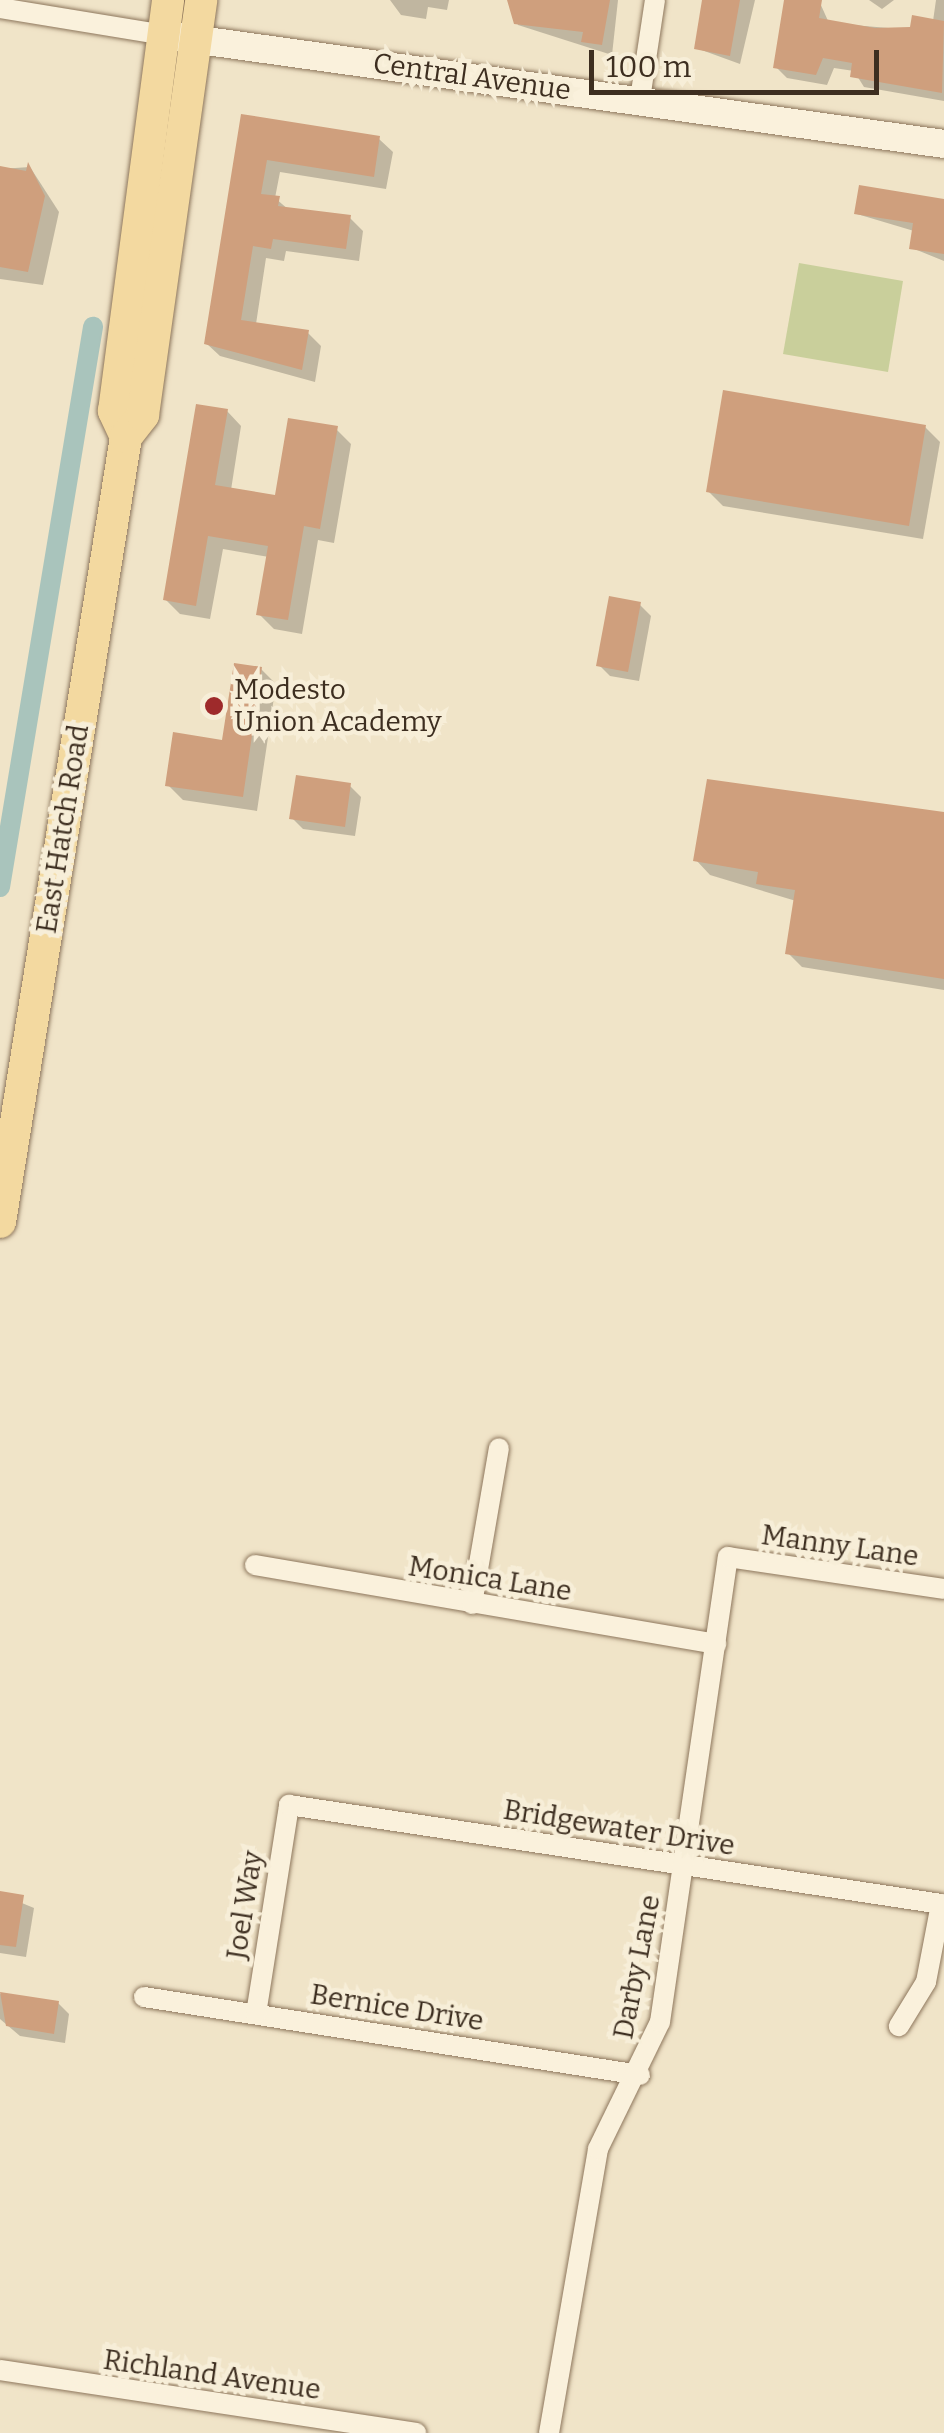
<!DOCTYPE html>
<html>
<head>
<meta charset="utf-8">
<style>
	body { margin:0 }
	#map { position:relative; width:944px; height:2433px; overflow:hidden; background:#f0e4c8; font-family:Bitter,serif }
	div>[style] { position:absolute }
	.green>* { inset:0; background:#c9cf9b }
	.shadow>* { inset:0; background:#0003 }
	.canal>* { height:20px; margin:-10px; padding:0 10px; transform-origin:10px; border-radius:10px; background:#a9c4bc }
	.building>* { inset:0; background:#cf9f7d }
	.roads { filter:drop-shadow(0 0 2px #8d765c) drop-shadow(0 0 2px #8d765c) }
	.minor>* { height:20px; margin:-10px; padding:0 10px; transform-origin:10px; border-radius:10px; background:#faf1dc }
	.tertiary>* { height:28px; margin:-14px; padding:0 14px; transform-origin:14px; border-radius:14px; background:#faf1dc }
	.primary>* { height:32px; margin:-16px; padding:0 16px; transform-origin:16px; border-radius:16px; background:#f3d9a0 }
	.dots>* { width:28px; height:28px; translate:-50% -50%; box-sizing:border-box; border:5px solid #f7eed8; border-radius:50% }
	span { translate:-50% -50%; white-space:nowrap; text-align:center; line-height:1.15; -webkit-text-stroke:9px #f7eed8; paint-order:stroke }
	.street-label { font-size:28px; color:#3d2e20 }
	.poi-label { font-size:28px; color:#3d2e20 }
	.left { translate:0 -50%; text-align:left }
	.scale { position:absolute; left:589px; top:50px; width:290px; height:45px; box-sizing:border-box; border:5px solid #3d2e20; border-top:0; padding-left:12px; font-size:30px; line-height:35px; white-space:nowrap; color:#3d2e20; -webkit-text-stroke:8px #f7eed8; paint-order:stroke }
</style>
</head>
<body>
<div id="map">
	<div class="green">
		<div style="clip-path:polygon(799px 263px,903px 281px,888px 372px,783px 354px)"></div>
	</div>
	<div class="shadow">
		<div style="clip-path:polygon(390px 0,449px 0,447px 10px,428px 7px,426px 19px,401px 15px)"></div>
		<div style="clip-path:polygon(509px 0,618px 0,612px 55px,518px 25px)"></div>
		<div style="clip-path:polygon(703px 0,755px 0,740px 64px,696px 48px)"></div>
		<div style="clip-path:polygon(786px 0,820px 3px,829px 23px,912px 30px,933px 21px,936px 0,944px 0,944px 101px,864px 87px,854px 71px,834px 68px,827px 85px,787px 78px,776px 67px)"></div>
		<div style="clip-path:polygon(869px 0,894px 0,882px 9px)"></div>
		<div style="clip-path:polygon(243px 117px,379px 139px,393px 152px,386px 189px,280px 172px,275px 198px,289px 210px,350px 218px,363px 231px,359px 261px,286px 251px,284px 261px,266px 258px,256px 324px,307px 332px,321px 346px,315px 382px,220px 356px,206px 343px)"></div>
		<div style="clip-path:polygon(30px 167px,59px 212px,43px 285px,0 279px,0 169px)"></div>
		<div style="clip-path:polygon(944px 201px,944px 261px,912px 248px,914px 231px,857px 214px)"></div>
		<div style="clip-path:polygon(227px 411px,241px 426px,231px 490px,277px 498px,336px 429px,351px 444px,334px 543px,318px 540px,302px 634px,274px 629px,259px 614px,269px 557px,223px 549px,210px 619px,180px 614px,165px 599px)"></div>
		<div style="clip-path:polygon(925px 427px,940px 442px,923px 539px,723px 506px,708px 491px)"></div>
		<div style="clip-path:polygon(640px 605px,651px 616px,639px 681px,610px 676px,599px 665px)"></div>
		<div style="clip-path:polygon(261px 669px,276px 684px,257px 811px,183px 800px,168px 785px,224px 742px)"></div>
		<div style="clip-path:polygon(350px 786px,361px 797px,355px 836px,303px 829px,292px 818px)"></div>
		<div style="clip-path:polygon(944px 816px,944px 990px,802px 967px,788px 953px,796px 901px,710px 875px,696px 860px)"></div>
		<div style="clip-path:polygon(0 1894px,34px 1908px,26px 1957px,0 1953px)"></div>
		<div style="clip-path:polygon(0 1994px,58px 2003px,69px 2014px,65px 2043px,20px 2036px,0 2019px)"></div>
	</div>
	<div class="canal">
		<div style="left:0;top:887px;width:568px;rotate:-80.57deg"></div>
	</div>
	<div class="building">
		<div style="clip-path:polygon(507px 0,610px 0,602px 45px,581px 42px,583px 32px,514px 24px)"></div>
		<div style="clip-path:polygon(702px 0,740px 0,730px 56px,694px 49px)"></div>
		<div style="clip-path:polygon(784px 0,822px 0,819px 18px,875px 28px,910px 27px,912px 15px,944px 21px,942px 93px,850px 77px,852px 63px,823px 58px,816px 75px,773px 68px)"></div>
		<div style="clip-path:polygon(241px 114px,380px 136px,374px 177px,267px 160px,261px 194px,280px 196px,278px 206px,351px 215px,346px 249px,273px 239px,271px 249px,253px 246px,241px 320px,309px 330px,302px 370px,204px 344px)"></div>
		<div style="clip-path:polygon(28px 162px,45px 196px,28px 272px,0 267px,0 166px,26px 171px)"></div>
		<div style="clip-path:polygon(859px 185px,944px 199px,944px 254px,909px 249px,913px 223px,854px 214px)"></div>
		<div style="clip-path:polygon(723px 390px,926px 425px,909px 526px,706px 492px)"></div>
		<div style="clip-path:polygon(196px 404px,228px 409px,215px 485px,275px 495px,288px 418px,338px 426px,320px 529px,304px 526px,288px 620px,256px 615px,268px 546px,208px 536px,196px 606px,163px 600px)"></div>
		<div style="clip-path:polygon(609px 596px,641px 602px,628px 672px,596px 666px)"></div>
		<div style="clip-path:polygon(234px 663px,262px 667px,243px 797px,165px 786px,173px 732px,222px 740px)"></div>
		<div style="clip-path:polygon(296px 775px,351px 783px,345px 827px,289px 819px)"></div>
		<div style="clip-path:polygon(707px 779px,944px 812px,944px 979px,785px 954px,795px 890px,756px 884px,758px 872px,693px 861px)"></div>
		<div style="clip-path:polygon(0 1891px,24px 1895px,16px 1947px,0 1945px)"></div>
		<div style="clip-path:polygon(0 1992px,59px 2001px,54px 2034px,6px 2026px)"></div>
	</div>
	<div class="roads">
		<div class="minor">
			<div style="left:0;top:8px;width:167px;rotate:9.3deg"></div>
			<div style="left:640px;top:99px;width:100px;rotate:-81.4deg"></div>
			<div style="left:255px;top:1565px;width:468px;rotate:9.7deg"></div>
			<div style="left:472px;top:1604px;width:158px;rotate:-80.2deg"></div>
			<div style="left:144px;top:1997px;width:502px;rotate:8.94deg"></div>
			<div style="left:256px;top:2014px;width:212px;rotate:-81deg"></div>
			<div style="left:289px;top:1805px;width:659px;rotate:8.63deg"></div>
			<div style="left:941px;top:1904px;width:79px;rotate:100.9deg"></div>
			<div style="left:926px;top:1982px;width:52px;rotate:121.5deg"></div>
			<div style="left:0;top:2370px;width:421px;rotate:8.6deg"></div>
			<div style="left:549px;top:2433px;width:288px;rotate:-80.2deg"></div>
			<div style="left:598px;top:2149px;width:141px;rotate:-64deg"></div>
			<div style="left:660px;top:2022px;width:470px;rotate:-81.7deg"></div>
			<div style="left:728px;top:1557px;width:218px;rotate:8.4deg"></div>
		</div>
		<div class="tertiary">
			<div style="left:178px;top:37px;width:773px;rotate:7.95deg"></div>
		</div>
		<div class="primary">
			<div style="left:126px;top:437px;width:29px;rotate:-115deg"></div>
			<div style="left:114px;top:411px;width:415px;rotate:-82.5deg"></div>
			<div style="left:0;top:1222px;width:795px;rotate:-80.88deg"></div>
			<div style="left:126px;top:437px;width:28px;rotate:-52deg"></div>
			<div style="left:143px;top:415px;width:419px;rotate:-82deg"></div>
		</div>
	</div>
	<div class="dots">
		<div style="left:214px;top:706px;background:#9e2a2b"></div>
	</div>
	<div class="street-label">
		<span style="left:472px;top:77px;rotate:8deg">Central Avenue</span>
		<span style="left:63px;top:829px;rotate:-81deg">East Hatch Road</span>
		<span style="left:840px;top:1546px;rotate:8deg">Manny Lane</span>
		<span style="left:490px;top:1579px;rotate:9deg">Monica Lane</span>
		<span style="left:619px;top:1828px;rotate:9deg">Bridgewater Drive</span>
		<span style="left:245px;top:1905px;rotate:-81deg">Joel Way</span>
		<span style="left:637px;top:1967px;rotate:-79deg">Darby Lane</span>
		<span style="left:397px;top:2008px;rotate:9deg">Bernice Drive</span>
		<span style="left:212px;top:2375px;rotate:8deg">Richland Avenue</span>
	</div>
	<div class="poi-label">
		<span class="left" style="left:234px;top:706px">Modesto<br>Union Academy</span>
	</div>
	<div class="scale">100 m</div>
</div>
</body>
</html>
